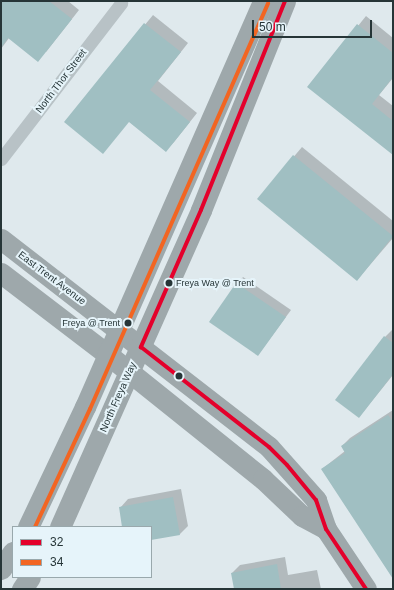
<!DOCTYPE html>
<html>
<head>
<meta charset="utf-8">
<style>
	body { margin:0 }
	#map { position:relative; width:394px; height:590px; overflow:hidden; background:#dfe9ed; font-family:Arial,sans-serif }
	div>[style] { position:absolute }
	.shadow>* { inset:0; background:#0003 }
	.building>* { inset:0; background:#a0bfc2 }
	.minor>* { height:13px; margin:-6.5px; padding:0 6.5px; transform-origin:6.5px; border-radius:6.5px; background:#b8c2c6 }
	.primary>* { height:21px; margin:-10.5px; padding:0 10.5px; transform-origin:10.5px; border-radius:10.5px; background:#9ea8ab }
	.bus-1>* { height:4px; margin:-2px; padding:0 2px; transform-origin:2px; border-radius:2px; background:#e4002b }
	.bus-2>* { height:4px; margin:-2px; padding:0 2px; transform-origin:2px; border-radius:2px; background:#f26522 }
	.dots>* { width:11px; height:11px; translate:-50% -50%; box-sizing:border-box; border:2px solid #e6f4fa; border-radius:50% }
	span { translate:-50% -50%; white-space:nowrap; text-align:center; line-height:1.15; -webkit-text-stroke:4px #e6f4fa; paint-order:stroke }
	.bus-label { font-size:9px; color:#263537 }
	.left { translate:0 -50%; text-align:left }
	.right { translate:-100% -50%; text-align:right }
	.street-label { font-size:10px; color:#263537 }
	.frame { position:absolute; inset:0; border:2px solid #263537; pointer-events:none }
	.legend { position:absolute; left:12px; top:526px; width:140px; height:52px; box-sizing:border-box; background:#e6f4fa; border:1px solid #99a8ac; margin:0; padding:5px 7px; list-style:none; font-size:12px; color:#263537 }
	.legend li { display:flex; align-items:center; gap:8px; height:20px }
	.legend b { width:20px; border:1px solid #99a8ac }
	.scale { position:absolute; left:252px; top:20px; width:120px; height:18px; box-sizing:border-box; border:2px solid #263537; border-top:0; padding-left:5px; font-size:12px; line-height:14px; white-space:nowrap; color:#263537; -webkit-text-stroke:3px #e6f4fa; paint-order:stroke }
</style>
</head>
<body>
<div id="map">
	<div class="shadow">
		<div style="clip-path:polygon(1px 1px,68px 1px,79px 10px,46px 52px,9px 38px,1px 49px)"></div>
		<div style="clip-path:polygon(153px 15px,188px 43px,158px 81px,197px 113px,174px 142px,166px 150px,129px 121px,65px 122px)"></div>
		<div style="clip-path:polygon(366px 16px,393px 38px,393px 78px,379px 95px,393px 106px,393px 154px,309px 87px)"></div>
		<div style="clip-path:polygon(302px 147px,393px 221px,393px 238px,357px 280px,258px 199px)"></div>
		<div style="clip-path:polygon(243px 277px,291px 310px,258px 355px,210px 321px)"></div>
		<div style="clip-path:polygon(393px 329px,393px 375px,359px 417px,385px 337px)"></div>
		<div style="clip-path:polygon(393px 410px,393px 569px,322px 469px,345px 451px,342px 446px,350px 438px)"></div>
		<div style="clip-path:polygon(181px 489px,188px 526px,180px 534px,151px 539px,151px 527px,123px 527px,120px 508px,128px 499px)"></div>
		<div style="clip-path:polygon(285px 557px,288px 575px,317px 570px,321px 589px,235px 589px,232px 573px,240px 565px)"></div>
	</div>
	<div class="building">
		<div style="clip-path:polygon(1px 1px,49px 1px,72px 19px,38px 62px,8px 38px,1px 48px)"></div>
		<div style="clip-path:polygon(144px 23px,181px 52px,150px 90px,190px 122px,166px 152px,129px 122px,103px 154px,64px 122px)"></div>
		<div style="clip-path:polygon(357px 24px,393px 53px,393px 77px,372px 104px,393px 121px,393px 155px,307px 87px)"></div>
		<div style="clip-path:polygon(293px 155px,393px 236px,357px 281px,257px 199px)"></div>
		<div style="clip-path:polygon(236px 283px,286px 317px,258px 356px,209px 322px)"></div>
		<div style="clip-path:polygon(384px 336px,393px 343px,393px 374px,359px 418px,335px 400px)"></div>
		<div style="clip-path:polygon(388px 415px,393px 422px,393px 579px,321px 469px,345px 453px,341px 446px)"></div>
		<div style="clip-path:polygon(173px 497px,180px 535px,151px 540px,151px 527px,122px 527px,119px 507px)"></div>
		<div style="clip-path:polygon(277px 564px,281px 589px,234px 589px,231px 573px)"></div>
	</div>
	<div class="minor">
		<div style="left:1px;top:159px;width:197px;rotate:-52.4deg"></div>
	</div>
	<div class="primary">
		<div style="left:1px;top:239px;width:339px;rotate:37.8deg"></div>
		<div style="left:269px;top:447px;width:71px;rotate:48.4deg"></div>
		<div style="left:316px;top:500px;width:31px;rotate:71deg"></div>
		<div style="left:326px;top:529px;width:72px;rotate:56.3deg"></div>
		<div style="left:1px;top:273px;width:133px;rotate:37.4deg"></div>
		<div style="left:107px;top:354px;width:200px;rotate:38.7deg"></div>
		<div style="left:263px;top:479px;width:54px;rotate:43.5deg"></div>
		<div style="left:302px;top:516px;width:27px;rotate:28deg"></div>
		<div style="left:28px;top:527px;width:133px;rotate:-64.6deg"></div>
		<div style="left:85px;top:407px;width:443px;rotate:-66.3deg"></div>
		<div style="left:60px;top:527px;width:347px;rotate:-66deg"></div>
		<div style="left:201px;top:210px;width:225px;rotate:-68.1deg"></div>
		<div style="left:1px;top:569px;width:21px;rotate:-55deg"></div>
		<div style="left:22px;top:589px;width:14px;rotate:-56deg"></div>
	</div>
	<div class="bus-1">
		<div style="left:285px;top:1px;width:225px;rotate:111.9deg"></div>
		<div style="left:201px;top:210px;width:150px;rotate:113.7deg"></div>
		<div style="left:141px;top:347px;width:162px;rotate:38deg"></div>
		<div style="left:269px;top:447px;width:25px;rotate:45deg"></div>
		<div style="left:287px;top:465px;width:45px;rotate:50.4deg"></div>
		<div style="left:316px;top:500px;width:31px;rotate:71deg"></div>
		<div style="left:326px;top:529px;width:72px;rotate:56.3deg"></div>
	</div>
	<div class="bus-2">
		<div style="left:35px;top:527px;width:130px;rotate:-65deg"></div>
		<div style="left:90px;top:409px;width:443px;rotate:-66.3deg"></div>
	</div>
	<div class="dots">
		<div style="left:169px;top:283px;background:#263537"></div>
		<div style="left:128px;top:323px;background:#263537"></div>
		<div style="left:179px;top:376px;background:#263537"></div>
	</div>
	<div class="bus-label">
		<span class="left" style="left:176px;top:283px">Freya Way @ Trent</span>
		<span class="right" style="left:120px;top:323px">Freya @ Trent</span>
	</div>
	<div class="street-label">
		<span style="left:61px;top:81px;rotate:-53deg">North Thor Street</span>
		<span style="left:52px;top:278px;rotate:37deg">East Trent Avenue</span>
		<span style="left:118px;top:397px;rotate:-66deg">North Freya Way</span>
	</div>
	<div class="frame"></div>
	<ul class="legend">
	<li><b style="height:5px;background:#e4002b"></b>32</li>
	<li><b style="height:5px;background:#f26522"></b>34</li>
	</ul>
	<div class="scale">50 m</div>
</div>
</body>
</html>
